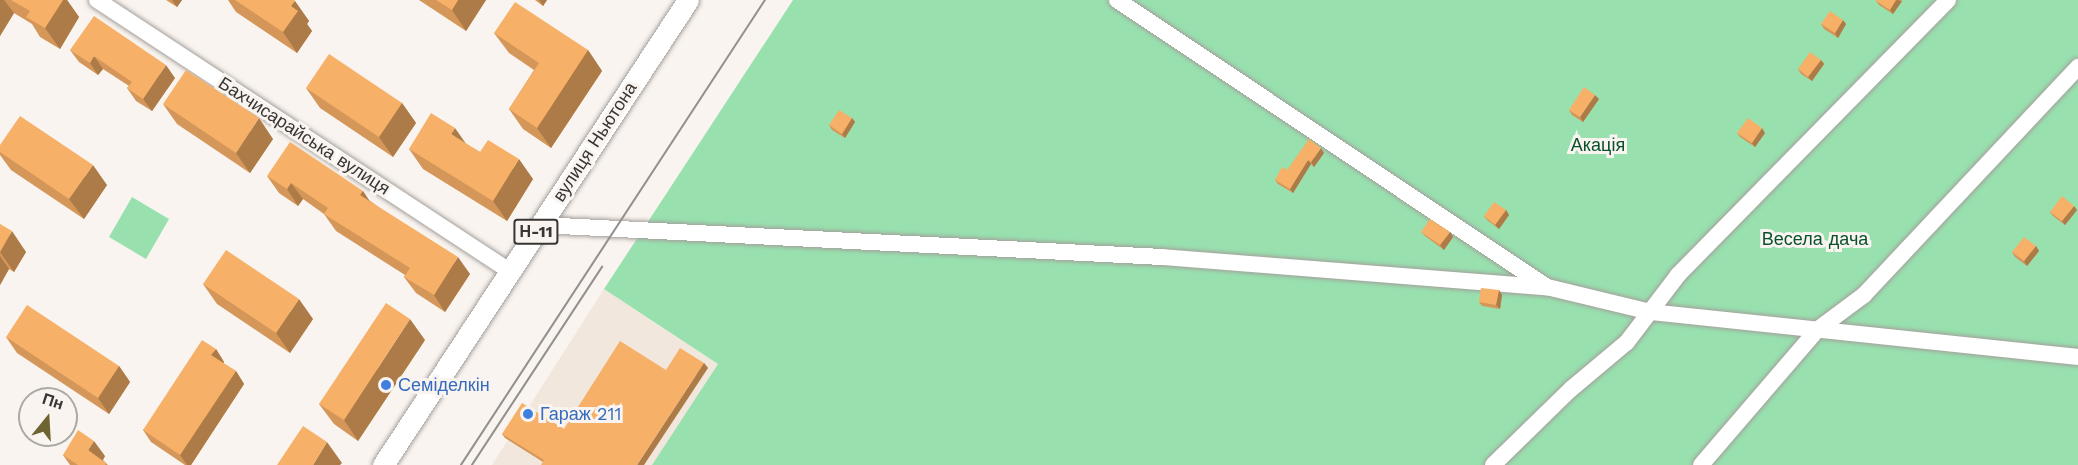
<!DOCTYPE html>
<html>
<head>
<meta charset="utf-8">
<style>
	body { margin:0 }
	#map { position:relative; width:2078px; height:465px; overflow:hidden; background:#f9f4ef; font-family:"Work Sans",sans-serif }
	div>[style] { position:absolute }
	.built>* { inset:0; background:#f2e7dc }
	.green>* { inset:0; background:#98e1af }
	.roads { filter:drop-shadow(0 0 2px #a49f9b) drop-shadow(0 0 2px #a49f9b) }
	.minor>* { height:16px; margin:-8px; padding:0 8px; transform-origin:8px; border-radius:8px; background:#fff }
	.major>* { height:21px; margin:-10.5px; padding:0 10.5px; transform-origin:10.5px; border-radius:10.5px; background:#fff }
	.tram>* { height:1.5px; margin:-0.75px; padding:0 0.75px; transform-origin:0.75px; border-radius:0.75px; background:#94908d }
	.wall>* { inset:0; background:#d49759 }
	.shaded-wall>* { inset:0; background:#ac7b48 }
	.building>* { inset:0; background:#f6b067 }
	.dots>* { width:16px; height:16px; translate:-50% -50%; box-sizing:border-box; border:3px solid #f9f4ef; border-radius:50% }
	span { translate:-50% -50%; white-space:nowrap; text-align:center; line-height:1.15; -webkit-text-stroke:6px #f9f4ef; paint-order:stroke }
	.shield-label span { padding:2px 4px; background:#f9f4ef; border:2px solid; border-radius:4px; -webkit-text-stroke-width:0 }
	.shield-label { font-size:16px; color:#383634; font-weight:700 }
	.street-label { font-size:18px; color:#383634 }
	.park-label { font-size:18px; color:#09512c }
	.shop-label { font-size:18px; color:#366cbe }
	.left { translate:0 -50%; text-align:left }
	.north { position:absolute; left:18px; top:387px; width:60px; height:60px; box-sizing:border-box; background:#f9f4ef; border:2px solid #aca8a4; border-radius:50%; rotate:18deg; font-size:16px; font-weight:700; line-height:24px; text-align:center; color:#383634 }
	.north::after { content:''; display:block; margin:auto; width:21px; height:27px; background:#6e6431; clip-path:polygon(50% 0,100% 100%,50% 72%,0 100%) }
</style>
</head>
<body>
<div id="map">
	<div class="built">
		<div style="clip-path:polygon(604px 289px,718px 364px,654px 465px,492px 465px)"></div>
	</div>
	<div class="green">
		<div style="clip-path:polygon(793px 0,2078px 0,2078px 465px,652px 465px,718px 364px,604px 289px)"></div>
		<div style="clip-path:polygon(132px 197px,169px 219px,146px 259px,109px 237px)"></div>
	</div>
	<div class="roads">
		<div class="minor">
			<div style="left:97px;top:0;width:494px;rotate:33.3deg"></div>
			<div style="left:1117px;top:0;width:517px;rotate:33.72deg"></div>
			<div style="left:1547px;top:287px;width:106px;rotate:13.6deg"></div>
			<div style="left:1650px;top:312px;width:430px;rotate:6deg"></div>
			<div style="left:541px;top:225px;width:622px;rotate:2.95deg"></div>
			<div style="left:1162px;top:257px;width:386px;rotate:4.5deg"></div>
			<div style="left:1493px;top:465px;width:109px;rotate:-44.3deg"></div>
			<div style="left:1571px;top:389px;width:73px;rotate:-40deg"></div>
			<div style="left:1627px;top:342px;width:84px;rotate:-52.7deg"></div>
			<div style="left:1678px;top:275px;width:385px;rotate:-45.5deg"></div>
			<div style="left:1701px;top:465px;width:178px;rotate:-49.3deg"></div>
			<div style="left:1817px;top:330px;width:59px;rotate:-36.7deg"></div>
			<div style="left:1864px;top:295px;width:313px;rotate:-46.8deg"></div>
		</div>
		<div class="major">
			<div style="left:383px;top:465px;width:556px;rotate:-56.74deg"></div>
		</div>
	</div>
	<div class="tram">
		<div style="left:461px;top:465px;width:556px;rotate:-56.82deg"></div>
		<div style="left:472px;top:465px;width:237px;rotate:-56.7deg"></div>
	</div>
	<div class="wall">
		<div style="clip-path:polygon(0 0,67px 0,79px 17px,60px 49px,40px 37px,32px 24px,14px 13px,0 36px)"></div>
		<div style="clip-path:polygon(166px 0,182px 0,177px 7px)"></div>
		<div style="clip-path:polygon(228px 0,294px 0,309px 21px,307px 24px,312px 31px,297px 53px,236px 12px)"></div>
		<div style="clip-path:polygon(419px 0,486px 0,466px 31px)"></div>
		<div style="clip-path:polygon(535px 0,547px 0,543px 6px)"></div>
		<div style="clip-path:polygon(1877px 0,1901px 0,1902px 1px,1893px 14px,1879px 5px,1876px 1px)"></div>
		<div style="clip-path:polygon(1821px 24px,1846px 24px,1838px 38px,1824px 29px)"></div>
		<div style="clip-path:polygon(494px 33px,588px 50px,602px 71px,551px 148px,523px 129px,509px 109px,534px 70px,509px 53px)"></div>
		<div style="clip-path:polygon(70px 50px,175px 78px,152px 111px,136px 101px,127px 88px,129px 86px,103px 69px,98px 75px,79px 62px)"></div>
		<div style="clip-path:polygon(1821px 60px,1824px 64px,1812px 81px,1801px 74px,1798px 69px)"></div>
		<div style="clip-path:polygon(306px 88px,402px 103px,416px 123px,393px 157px,320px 108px)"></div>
		<div style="clip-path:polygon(1599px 99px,1583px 122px,1572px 115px,1569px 110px)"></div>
		<div style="clip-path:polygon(163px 104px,273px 139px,250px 173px,177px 124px)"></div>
		<div style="clip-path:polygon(852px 118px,855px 122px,845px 138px,832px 130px,829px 125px)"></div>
		<div style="clip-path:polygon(1737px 133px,1765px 133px,1755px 147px,1740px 137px)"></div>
		<div style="clip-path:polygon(466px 144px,480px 152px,533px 179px,507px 221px,423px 169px,409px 149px)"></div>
		<div style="clip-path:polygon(0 145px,107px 185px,84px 219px,11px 170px,0 155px)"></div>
		<div style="clip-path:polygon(1324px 153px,1314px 167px,1311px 164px,1293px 193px,1278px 184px,1275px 180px,1287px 170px)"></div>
		<div style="clip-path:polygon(267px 176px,363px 191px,369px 200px,470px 274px,445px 312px,416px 293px,404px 277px,405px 275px,336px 231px,324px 214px,303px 199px,298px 206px,279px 193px)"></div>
		<div style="clip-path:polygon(1506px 210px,1509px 215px,1499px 229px,1487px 220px,1484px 216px)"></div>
		<div style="clip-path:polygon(2077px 210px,2065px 225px,2053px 216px,2050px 212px)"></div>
		<div style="clip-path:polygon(0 224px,26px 252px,14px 272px,9px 269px,0 285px)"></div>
		<div style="clip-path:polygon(1421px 232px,1453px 237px,1444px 250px,1425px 236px)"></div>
		<div style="clip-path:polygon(2036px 246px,2039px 251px,2027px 266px,2015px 257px,2012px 252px)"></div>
		<div style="clip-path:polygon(203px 284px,313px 319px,290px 353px,217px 304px)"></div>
		<div style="clip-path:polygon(1499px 290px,1502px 295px,1500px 309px,1482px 306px,1479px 302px)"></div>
		<div style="clip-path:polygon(6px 337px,119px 366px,130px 382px,109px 414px,17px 353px)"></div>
		<div style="clip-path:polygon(425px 340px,358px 441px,334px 424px,319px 404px)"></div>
		<div style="clip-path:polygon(216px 349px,224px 362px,223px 363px,236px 371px,244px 384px,191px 465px,185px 465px,151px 442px,143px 430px)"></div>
		<div style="clip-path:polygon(704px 363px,708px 368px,543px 462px,505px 438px,502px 434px,564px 429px,666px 370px)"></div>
		<div style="clip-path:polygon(63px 455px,105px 456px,103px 460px,108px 465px,70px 465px)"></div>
	</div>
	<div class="shaded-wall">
		<div style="clip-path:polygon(0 0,4px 0,14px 13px,0 36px)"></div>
		<div style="clip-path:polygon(63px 0,67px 0,79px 17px,60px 49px,45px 28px)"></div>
		<div style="clip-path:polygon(172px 0,182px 0,177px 7px)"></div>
		<div style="clip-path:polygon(458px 0,486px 0,466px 31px,452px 10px)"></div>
		<div style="clip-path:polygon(539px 0,547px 0,543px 6px)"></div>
		<div style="clip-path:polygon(1896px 0,1902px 1px,1893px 14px,1890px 10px)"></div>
		<div style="clip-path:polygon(295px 1px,309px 21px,307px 24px,312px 31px,297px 53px,283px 32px,291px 6px)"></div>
		<div style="clip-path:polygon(1843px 20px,1846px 24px,1838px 38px,1835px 33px)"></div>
		<div style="clip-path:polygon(588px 50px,602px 71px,551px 148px,537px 128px)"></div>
		<div style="clip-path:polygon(94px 56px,103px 69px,98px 75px,90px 63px)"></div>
		<div style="clip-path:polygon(1821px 60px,1824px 64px,1812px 81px,1808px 77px)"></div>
		<div style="clip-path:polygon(166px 65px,175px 78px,152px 111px,143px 99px)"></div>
		<div style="clip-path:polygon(1595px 95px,1599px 99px,1583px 122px,1580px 117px)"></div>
		<div style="clip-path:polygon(402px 103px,416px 123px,393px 157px,379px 137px)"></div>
		<div style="clip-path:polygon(259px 118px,273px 139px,250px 173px,236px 153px)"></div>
		<div style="clip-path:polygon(852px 118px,855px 122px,845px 138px,842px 134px)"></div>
		<div style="clip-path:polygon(455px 128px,469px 148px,451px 134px)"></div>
		<div style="clip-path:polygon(1762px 128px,1765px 133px,1755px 147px,1752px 143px)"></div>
		<div style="clip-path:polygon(1321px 148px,1324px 153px,1314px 167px,1311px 162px)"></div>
		<div style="clip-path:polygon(519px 159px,533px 179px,507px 221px,493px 201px)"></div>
		<div style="clip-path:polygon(1308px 160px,1311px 164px,1293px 193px,1290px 189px)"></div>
		<div style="clip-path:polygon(93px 165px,107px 185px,84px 219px,69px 199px)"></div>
		<div style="clip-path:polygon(291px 183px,303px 199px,298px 206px,287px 189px)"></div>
		<div style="clip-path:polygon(363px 191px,374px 208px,360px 195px)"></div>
		<div style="clip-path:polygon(2074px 206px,2077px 210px,2065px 225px,2062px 221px)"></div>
		<div style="clip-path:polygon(1506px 210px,1509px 215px,1499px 229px,1495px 225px)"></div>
		<div style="clip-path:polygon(12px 231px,26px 252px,14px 272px,0 252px)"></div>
		<div style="clip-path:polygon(1450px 232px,1453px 237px,1444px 250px,1440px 245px)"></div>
		<div style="clip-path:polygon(2036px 246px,2039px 251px,2027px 266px,2024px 261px)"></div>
		<div style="clip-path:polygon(0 256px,9px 269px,0 285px)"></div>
		<div style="clip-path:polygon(458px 257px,470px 274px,445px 312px,434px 295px)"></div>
		<div style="clip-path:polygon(1499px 290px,1502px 295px,1500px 309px,1496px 305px)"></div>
		<div style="clip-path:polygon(299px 299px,313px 319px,290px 353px,276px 333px)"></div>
		<div style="clip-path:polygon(410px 319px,425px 340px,358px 441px,344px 420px)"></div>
		<div style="clip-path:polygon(216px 349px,224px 362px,220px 368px,211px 355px)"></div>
		<div style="clip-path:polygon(704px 363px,708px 368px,644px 465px,637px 465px)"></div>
		<div style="clip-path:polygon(119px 366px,130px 382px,109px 414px,98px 398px)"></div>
		<div style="clip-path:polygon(236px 371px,244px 384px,191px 465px,187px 465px,180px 455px)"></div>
		<div style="clip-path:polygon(94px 441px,105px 456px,100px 465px,88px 450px)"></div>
		<div style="clip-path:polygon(327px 442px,342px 463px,340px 465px,313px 465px)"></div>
	</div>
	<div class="building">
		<div style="clip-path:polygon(11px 0,63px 0,45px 28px,26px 17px,30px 11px)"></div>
		<div style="clip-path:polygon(235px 0,294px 0,295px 1px,291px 6px,298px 11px,283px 32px)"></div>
		<div style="clip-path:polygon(436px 0,458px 0,452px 10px)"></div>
		<div style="clip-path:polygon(1877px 0,1896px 0,1890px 10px,1876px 1px)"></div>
		<div style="clip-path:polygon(515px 2px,588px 50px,537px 128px,509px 109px,539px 63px,494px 33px)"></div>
		<div style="clip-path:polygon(1830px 11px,1843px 20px,1835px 33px,1821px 24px)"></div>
		<div style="clip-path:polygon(94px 16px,166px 65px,143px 99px,127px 88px,132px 82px,94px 56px,90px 63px,70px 50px)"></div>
		<div style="clip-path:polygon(1810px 52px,1821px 60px,1808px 77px,1798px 69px)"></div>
		<div style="clip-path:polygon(329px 54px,402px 103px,379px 137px,306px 88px)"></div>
		<div style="clip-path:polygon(186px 70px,259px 118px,236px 153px,163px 104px)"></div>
		<div style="clip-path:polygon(1584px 87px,1595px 95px,1580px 117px,1569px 110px)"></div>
		<div style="clip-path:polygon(839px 110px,852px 118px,842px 134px,829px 125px)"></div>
		<div style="clip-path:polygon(431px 113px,455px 128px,451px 134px,480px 152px,488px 140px,519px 159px,493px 201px,409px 149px)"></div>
		<div style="clip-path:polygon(20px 116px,93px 165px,69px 199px,0 152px,0 145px)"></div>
		<div style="clip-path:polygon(1748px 118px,1762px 128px,1752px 143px,1737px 133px)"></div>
		<div style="clip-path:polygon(1309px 139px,1321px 148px,1311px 162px,1308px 160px,1290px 189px,1275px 180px,1282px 167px,1287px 170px)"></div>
		<div style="clip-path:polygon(290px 142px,363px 191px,360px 195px,458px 257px,434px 295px,404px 277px,410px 268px,324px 214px,328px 208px,291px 183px,287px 189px,267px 176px)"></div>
		<div style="clip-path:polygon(2062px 196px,2074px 206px,2062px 221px,2050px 212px)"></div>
		<div style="clip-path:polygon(1494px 202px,1506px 210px,1495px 225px,1484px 216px)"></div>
		<div style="clip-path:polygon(1430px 219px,1450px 232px,1440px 245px,1421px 232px)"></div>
		<div style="clip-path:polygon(0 224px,12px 231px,0 252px)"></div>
		<div style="clip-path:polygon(2024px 237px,2036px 246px,2024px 261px,2012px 252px)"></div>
		<div style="clip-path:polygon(226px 250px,299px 299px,276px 333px,203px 284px)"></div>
		<div style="clip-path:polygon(1481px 288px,1499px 290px,1496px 305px,1479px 302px)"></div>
		<div style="clip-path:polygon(386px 303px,410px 319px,344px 420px,319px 404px)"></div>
		<div style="clip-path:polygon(27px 305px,119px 366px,98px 398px,6px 337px)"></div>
		<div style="clip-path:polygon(202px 340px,216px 349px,211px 355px,236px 371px,180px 455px,143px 430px)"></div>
		<div style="clip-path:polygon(620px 341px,666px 370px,680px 348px,704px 363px,637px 465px,541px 465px,544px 460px,502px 434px,522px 403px,564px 429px)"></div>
		<div style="clip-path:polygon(303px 426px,327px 442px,313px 465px,277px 465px)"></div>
		<div style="clip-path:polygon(78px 430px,94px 441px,88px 450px,106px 463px,105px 465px,78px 465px,63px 455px)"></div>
	</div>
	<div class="dots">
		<div style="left:386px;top:385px;background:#3f7fe0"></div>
		<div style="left:528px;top:414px;background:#3f7fe0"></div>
	</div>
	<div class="shield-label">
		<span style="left:536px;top:232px">Н-11</span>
	</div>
	<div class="street-label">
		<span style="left:304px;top:136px;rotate:33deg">Бахчисарайська вулиця</span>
		<span style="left:595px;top:142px;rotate:-57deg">вулиця Ньютона</span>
	</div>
	<div class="park-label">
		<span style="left:1598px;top:145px">Акація</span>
		<span style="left:1815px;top:239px">Весела дача</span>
	</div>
	<div class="shop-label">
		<span class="left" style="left:398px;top:385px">Семіделкін</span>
		<span class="left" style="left:540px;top:414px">Гараж 211</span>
	</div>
	<div class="north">Пн</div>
</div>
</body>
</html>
